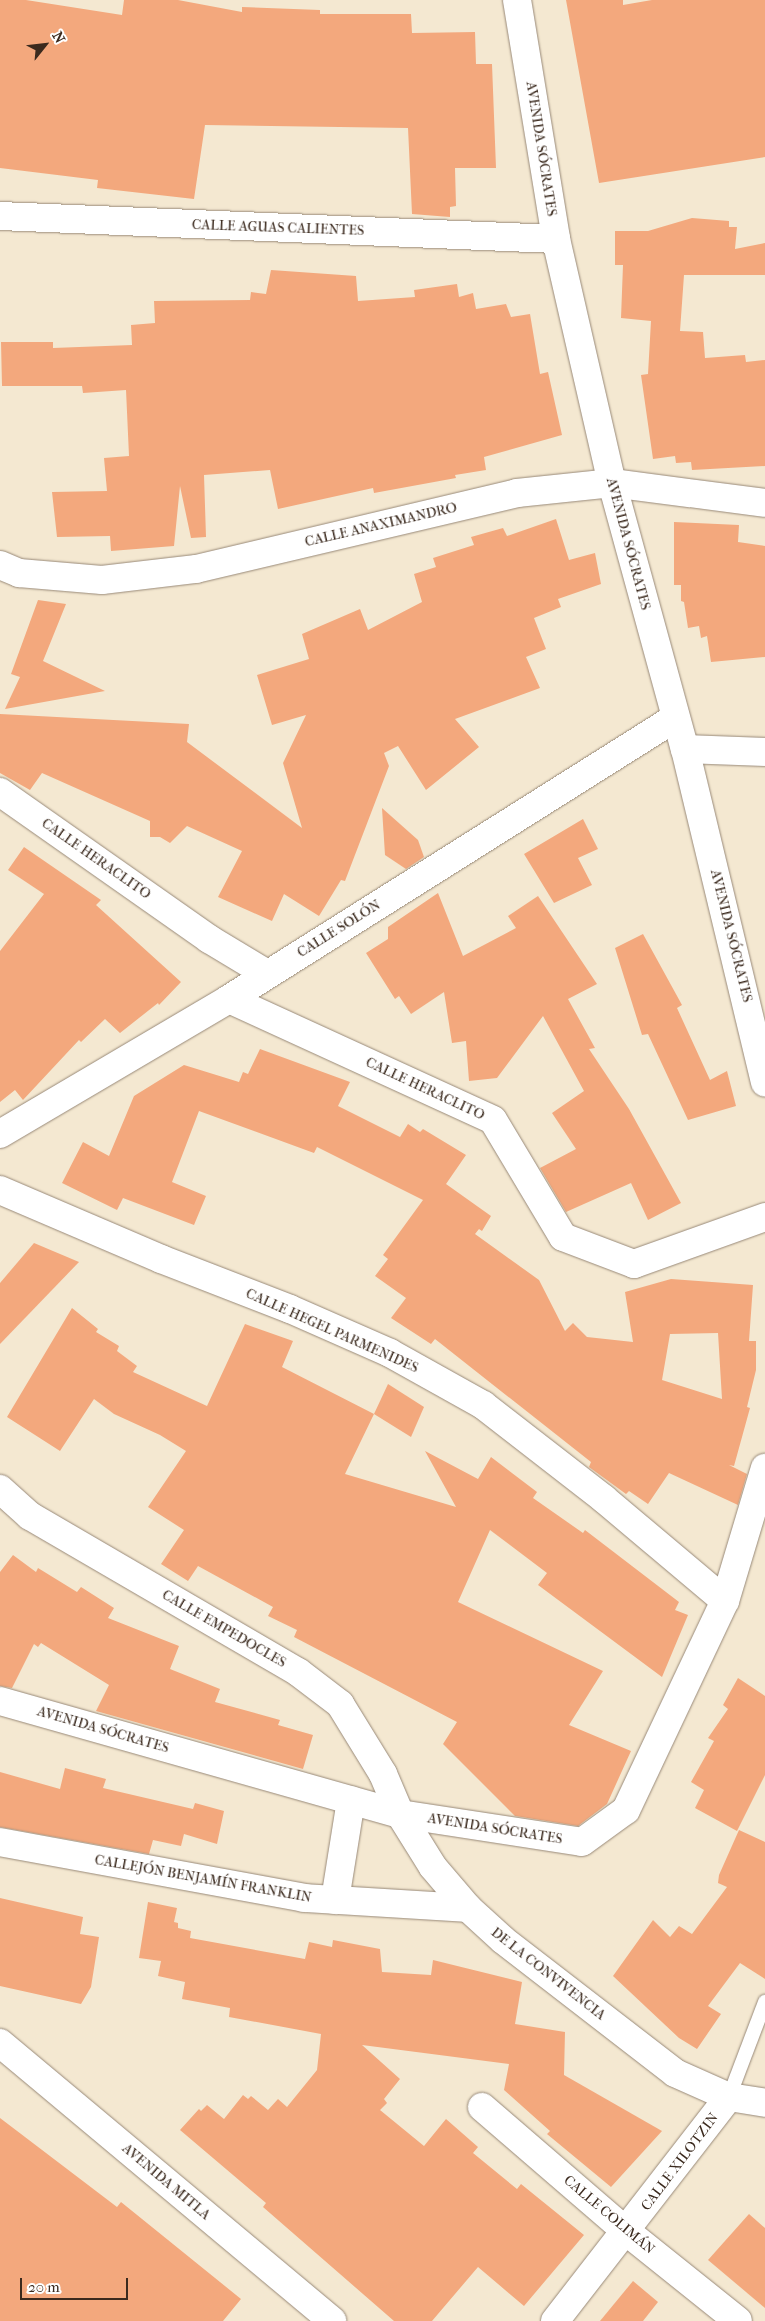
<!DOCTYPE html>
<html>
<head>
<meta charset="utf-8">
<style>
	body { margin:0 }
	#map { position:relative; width:765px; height:2321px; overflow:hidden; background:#f4e8d1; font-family:"IM FELL French Canon",serif }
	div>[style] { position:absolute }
	.building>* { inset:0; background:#f3a87d }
	.roads { filter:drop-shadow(0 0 1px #988978) drop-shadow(0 0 1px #988978) }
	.lane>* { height:14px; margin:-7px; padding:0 7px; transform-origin:7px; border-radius:7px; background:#fff }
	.street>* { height:28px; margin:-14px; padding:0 14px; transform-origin:14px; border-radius:14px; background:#fff }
	.secondary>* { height:28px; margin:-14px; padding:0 14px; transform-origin:14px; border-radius:14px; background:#fff }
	span { translate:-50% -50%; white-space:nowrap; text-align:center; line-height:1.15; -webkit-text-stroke:4px #fff; paint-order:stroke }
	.street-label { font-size:14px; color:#3b2a1e }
	.north { position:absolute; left:20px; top:20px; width:50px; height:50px; -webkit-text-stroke:4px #fff; paint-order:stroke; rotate:61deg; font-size:14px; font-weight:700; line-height:20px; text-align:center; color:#3b2a1e }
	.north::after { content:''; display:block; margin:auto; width:18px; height:22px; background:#3b2a1e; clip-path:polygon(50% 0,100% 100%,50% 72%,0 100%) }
	.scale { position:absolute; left:20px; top:2278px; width:108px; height:22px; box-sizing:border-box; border:2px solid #3b2a1e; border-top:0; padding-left:6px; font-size:15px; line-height:18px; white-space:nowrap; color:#3b2a1e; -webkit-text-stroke:4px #fff; paint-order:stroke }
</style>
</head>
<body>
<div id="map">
	<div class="building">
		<div style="clip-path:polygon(0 0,26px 0,122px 15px,124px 0,178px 0,242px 12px,242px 7px,320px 10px,320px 14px,411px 14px,412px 33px,475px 32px,476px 64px,492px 64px,496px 168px,455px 168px,456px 206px,450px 207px,450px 217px,412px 214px,408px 128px,205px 125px,194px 199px,97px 188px,98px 180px,0 168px)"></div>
		<div style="clip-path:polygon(566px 0,623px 0,623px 5px,652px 0,765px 0,765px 157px,599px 183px)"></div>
		<div style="clip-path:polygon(692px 218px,729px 221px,729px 227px,737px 227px,735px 249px,765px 243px,765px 275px,684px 275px,680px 331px,703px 332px,705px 358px,745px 355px,746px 362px,765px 360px,765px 466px,692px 470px,691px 462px,676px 463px,675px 456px,653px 459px,641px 375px,648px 374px,651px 321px,621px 318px,623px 265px,615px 265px,615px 231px,648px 231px)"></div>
		<div style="clip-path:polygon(271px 270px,356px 276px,358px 301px,415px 297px,414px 290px,457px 284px,459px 297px,473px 293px,476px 309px,506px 304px,511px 317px,530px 314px,540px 374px,548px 372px,562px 435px,484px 457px,486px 470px,455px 475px,456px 478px,374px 493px,373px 488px,278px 509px,270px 470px,204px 475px,206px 537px,191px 538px,180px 486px,174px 546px,111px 551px,110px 536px,57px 537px,52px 492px,107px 491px,104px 458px,129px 456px,126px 390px,83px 393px,82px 386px,2px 386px,1px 342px,53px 342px,53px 348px,132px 345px,131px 325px,155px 323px,154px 301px,250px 300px,251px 292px,266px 294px)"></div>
		<div style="clip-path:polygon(556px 519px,569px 560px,595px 553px,601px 584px,558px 599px,561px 607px,534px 618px,546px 649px,526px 657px,540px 688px,455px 719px,479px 747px,426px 790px,398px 746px,384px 753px,389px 766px,345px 881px,341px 880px,319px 916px,284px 894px,272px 921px,218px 897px,242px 851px,187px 826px,170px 843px,160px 837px,150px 837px,150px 821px,42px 773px,30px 790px,0 773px,0 714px,189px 724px,187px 742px,302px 828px,283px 763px,306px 715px,272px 725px,257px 675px,309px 659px,302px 634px,360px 609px,368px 630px,422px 602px,414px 574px,436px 567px,433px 558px,474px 545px,471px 537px,503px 528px,507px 536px)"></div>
		<div style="clip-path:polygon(674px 522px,739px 525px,738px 542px,765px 546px,765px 657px,711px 662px,707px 636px,701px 638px,699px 626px,688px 628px,684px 602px,681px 601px,681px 585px,674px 585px)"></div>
		<div style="clip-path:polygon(38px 600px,66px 604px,43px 661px,105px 691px,5px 709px,20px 677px,11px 674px)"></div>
		<div style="clip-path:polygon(382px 808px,418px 840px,424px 857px,406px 869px,385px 855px)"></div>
		<div style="clip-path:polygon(583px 819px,598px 849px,578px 858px,592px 885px,554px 903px,524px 854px)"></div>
		<div style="clip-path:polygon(24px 847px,101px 900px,96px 905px,181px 982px,159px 1005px,158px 1003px,120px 1033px,105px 1019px,81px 1042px,79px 1040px,23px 1100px,15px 1090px,0 1102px,0 951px,44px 894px,8px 870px)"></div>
		<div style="clip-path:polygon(438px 893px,463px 956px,516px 928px,508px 916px,538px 896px,597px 984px,568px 999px,595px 1048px,589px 1049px,629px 1109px,681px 1203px,648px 1220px,631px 1183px,566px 1212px,540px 1168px,576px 1149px,552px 1113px,584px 1091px,543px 1016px,497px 1078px,469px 1081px,466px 1041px,452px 1043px,444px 992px,411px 1014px,399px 996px,395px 999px,366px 953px,388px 939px,388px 927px)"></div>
		<div style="clip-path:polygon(643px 934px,682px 1005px,677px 1008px,710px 1080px,727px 1071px,736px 1106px,688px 1120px,648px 1034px,642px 1035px,615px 948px)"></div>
		<div style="clip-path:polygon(evenodd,260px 1049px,350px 1082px,338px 1106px,400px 1137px,408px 1124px,420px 1132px,423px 1129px,466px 1155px,446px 1184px,491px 1216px,482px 1231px,479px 1229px,475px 1234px,539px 1280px,565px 1331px,573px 1323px,587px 1337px,633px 1342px,625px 1292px,671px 1279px,753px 1285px,749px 1341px,756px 1341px,756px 1370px,747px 1407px,750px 1408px,734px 1466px,729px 1465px,747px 1474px,738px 1505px,669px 1473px,648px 1504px,629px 1491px,626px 1494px,589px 1467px,591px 1462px,435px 1339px,431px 1344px,391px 1318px,406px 1298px,375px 1276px,388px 1259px,383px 1255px,423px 1200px,317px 1147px,314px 1153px,199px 1111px,172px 1182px,206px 1196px,194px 1225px,123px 1198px,117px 1210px,62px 1183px,83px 1142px,109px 1156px,134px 1096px,184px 1065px,239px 1082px,243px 1072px,248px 1074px,260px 1049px,718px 1333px,722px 1399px,662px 1380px,670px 1334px,718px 1333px)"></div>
		<div style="clip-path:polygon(34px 1243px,79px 1262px,0 1344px,0 1283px)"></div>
		<div style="clip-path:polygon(72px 1308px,98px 1329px,96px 1332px,119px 1346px,117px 1351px,137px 1366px,133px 1372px,207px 1406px,245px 1324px,293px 1341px,282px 1367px,374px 1414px,345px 1474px,456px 1507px,425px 1451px,478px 1479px,491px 1457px,537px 1492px,533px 1498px,583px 1533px,585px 1530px,679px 1602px,675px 1610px,688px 1615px,662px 1677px,538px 1585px,547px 1573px,490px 1530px,458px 1602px,603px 1671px,569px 1725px,631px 1751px,607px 1804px,578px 1826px,515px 1816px,443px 1744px,457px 1722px,294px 1637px,297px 1630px,268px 1616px,273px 1607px,198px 1566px,188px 1581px,161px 1564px,184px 1530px,148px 1507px,186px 1451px,160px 1435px,114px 1414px,94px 1399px,60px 1451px,7px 1417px)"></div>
		<div style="clip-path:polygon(388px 1384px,424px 1407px,411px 1437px,374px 1414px)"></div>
		<div style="clip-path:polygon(13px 1555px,36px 1572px,38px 1568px,77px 1592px,81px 1587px,114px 1608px,108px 1618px,179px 1646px,170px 1669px,220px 1689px,215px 1702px,280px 1720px,278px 1725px,313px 1735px,303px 1769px,96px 1711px,109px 1685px,41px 1643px,38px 1647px,34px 1644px,12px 1688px,0 1686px,0 1572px)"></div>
		<div style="clip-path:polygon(738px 1678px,765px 1696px,765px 1775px,737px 1831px,695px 1808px,704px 1790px,691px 1782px,714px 1741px,708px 1738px,728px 1709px,723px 1705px)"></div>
		<div style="clip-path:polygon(65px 1768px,106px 1779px,103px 1788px,193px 1809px,195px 1803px,224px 1811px,217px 1844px,184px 1834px,181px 1846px,153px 1840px,149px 1854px,0 1827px,0 1772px,60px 1789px)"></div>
		<div style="clip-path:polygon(739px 1830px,765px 1842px,765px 1979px,740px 1963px,708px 2006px,721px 2014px,697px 2049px,679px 2038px,613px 1976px,653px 1920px,670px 1937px,679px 1926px,692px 1934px,727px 1887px,718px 1883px,719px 1875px)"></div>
		<div style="clip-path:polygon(0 1898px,83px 1917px,80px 1934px,99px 1937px,91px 1987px,81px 2004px,0 1986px)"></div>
		<div style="clip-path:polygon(148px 1902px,177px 1908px,174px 1922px,178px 1923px,178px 1928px,191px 1931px,190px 1938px,305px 1959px,309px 1942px,332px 1947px,333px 1940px,380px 1949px,382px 1972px,431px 1975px,433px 1960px,522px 1982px,515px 2024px,565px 2032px,564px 2075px,662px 2131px,611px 2187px,547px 2134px,550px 2131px,504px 2090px,509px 2064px,362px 2045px,400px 2079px,384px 2099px,387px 2103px,380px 2110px,424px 2146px,446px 2119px,478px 2147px,473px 2153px,517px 2189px,521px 2184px,584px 2235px,524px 2306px,478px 2267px,432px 2321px,394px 2321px,263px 2207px,266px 2203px,180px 2130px,199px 2109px,201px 2111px,207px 2105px,224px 2119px,243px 2095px,248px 2099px,251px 2096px,268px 2110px,278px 2099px,287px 2107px,317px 2070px,321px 2034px,229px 2017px,230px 2008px,182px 1999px,185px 1982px,158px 1976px,161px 1961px,139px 1958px)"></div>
		<div style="clip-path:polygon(0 2118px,117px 2207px,121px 2202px,241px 2299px,223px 2321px,0 2321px)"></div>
		<div style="clip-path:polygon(749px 2214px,765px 2228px,765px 2308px,708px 2260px)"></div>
		<div style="clip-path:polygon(633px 2281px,658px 2302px,643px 2321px,600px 2321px)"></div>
	</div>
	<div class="roads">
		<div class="lane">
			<div style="left:729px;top:2097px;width:102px;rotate:-69.2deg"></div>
		</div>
		<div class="street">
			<div style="left:0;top:565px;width:21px;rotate:23deg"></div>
			<div style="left:19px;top:573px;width:83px;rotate:4.8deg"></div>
			<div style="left:102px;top:580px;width:95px;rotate:-6.7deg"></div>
			<div style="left:196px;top:569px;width:330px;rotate:-13.3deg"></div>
			<div style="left:517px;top:493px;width:96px;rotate:-6deg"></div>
			<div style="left:612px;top:483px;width:154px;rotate:7.4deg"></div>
			<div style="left:685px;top:749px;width:80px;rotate:2.1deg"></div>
			<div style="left:0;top:792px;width:256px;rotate:35.1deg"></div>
			<div style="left:209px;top:939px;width:68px;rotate:31.1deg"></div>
			<div style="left:229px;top:999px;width:290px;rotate:24.6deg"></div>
			<div style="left:493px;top:1120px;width:136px;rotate:59.1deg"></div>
			<div style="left:563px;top:1237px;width:76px;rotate:20.8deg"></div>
			<div style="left:634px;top:1264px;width:139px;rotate:-19.7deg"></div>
			<div style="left:0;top:1134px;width:266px;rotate:-30.5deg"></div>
			<div style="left:229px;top:999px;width:527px;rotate:-32.21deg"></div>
			<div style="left:0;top:1190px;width:175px;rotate:23.2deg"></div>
			<div style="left:161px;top:1259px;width:138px;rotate:21.2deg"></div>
			<div style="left:290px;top:1309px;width:109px;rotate:23.7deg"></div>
			<div style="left:390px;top:1353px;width:107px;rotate:29.2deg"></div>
			<div style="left:483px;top:1405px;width:153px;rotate:37.8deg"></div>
			<div style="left:604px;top:1499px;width:158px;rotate:40.1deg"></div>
			<div style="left:0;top:1489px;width:40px;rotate:42deg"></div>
			<div style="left:30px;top:1516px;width:310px;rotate:30.2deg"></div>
			<div style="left:298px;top:1672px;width:53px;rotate:37.3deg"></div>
			<div style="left:340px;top:1704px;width:82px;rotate:58.4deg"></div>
			<div style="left:383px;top:1774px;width:43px;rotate:67deg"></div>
			<div style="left:0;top:1842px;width:309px;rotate:10.4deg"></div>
			<div style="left:304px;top:1898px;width:164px;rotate:3.5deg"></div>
			<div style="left:335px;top:1900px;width:101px;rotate:-80.9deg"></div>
			<div style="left:0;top:2043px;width:433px;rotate:39.9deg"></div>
			<div style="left:482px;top:2107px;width:191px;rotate:40.8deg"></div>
			<div style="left:627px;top:2232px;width:142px;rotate:38.7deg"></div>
			<div style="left:555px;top:2321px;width:284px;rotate:-52.2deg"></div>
		</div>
		<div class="secondary">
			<div style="left:517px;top:0;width:242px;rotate:80.7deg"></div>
			<div style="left:556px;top:239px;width:250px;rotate:77.1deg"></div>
			<div style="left:612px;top:483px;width:276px;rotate:74.7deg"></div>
			<div style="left:685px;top:749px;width:343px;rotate:76.5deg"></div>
			<div style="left:0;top:216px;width:556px;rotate:2.37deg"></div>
			<div style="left:0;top:1701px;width:416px;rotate:15.8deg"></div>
			<div style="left:400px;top:1814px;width:184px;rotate:8.7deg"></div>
			<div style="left:582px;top:1842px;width:54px;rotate:-36deg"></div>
			<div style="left:626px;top:1810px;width:231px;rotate:-64.7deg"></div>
			<div style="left:725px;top:1601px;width:139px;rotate:-73.3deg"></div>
			<div style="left:400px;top:1814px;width:62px;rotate:58.1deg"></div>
			<div style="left:433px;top:1867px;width:54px;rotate:49.5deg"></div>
			<div style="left:468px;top:1908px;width:47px;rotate:42.4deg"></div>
			<div style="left:503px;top:1940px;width:217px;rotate:37.7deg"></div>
			<div style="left:675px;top:2073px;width:59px;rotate:24deg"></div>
			<div style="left:729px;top:2097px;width:36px;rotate:9deg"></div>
		</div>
	</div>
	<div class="street-label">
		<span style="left:541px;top:149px;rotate:81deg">AVENIDA SÓCRATES</span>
		<span style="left:278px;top:228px;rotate:2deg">CALLE AGUAS CALIENTES</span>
		<span style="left:381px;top:525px;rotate:-13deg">CALLE ANAXIMANDRO</span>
		<span style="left:628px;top:544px;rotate:75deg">AVENIDA SÓCRATES</span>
		<span style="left:96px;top:859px;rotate:35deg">CALLE HERACLITO</span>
		<span style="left:339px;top:929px;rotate:-32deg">CALLE SOLÓN</span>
		<span style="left:731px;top:936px;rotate:76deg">AVENIDA SÓCRATES</span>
		<span style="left:425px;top:1089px;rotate:25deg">CALLE HERACLITO</span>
		<span style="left:332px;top:1331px;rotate:24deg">CALLE HEGEL PARMENIDES</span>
		<span style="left:224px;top:1629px;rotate:30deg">CALLE EMPEDOCLES</span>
		<span style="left:103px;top:1730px;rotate:16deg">AVENIDA SÓCRATES</span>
		<span style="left:495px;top:1829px;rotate:9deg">AVENIDA SÓCRATES</span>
		<span style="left:203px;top:1879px;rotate:10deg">CALLEJÓN BENJAMÍN FRANKLIN</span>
		<span style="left:548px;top:1974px;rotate:38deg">DE LA CONVIVENCIA</span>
		<span style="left:680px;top:2162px;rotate:-53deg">CALLE XILOTZIN</span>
		<span style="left:166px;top:2182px;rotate:40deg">AVENIDA MITLA</span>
		<span style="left:609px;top:2215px;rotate:40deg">CALLE COLIMÁN</span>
	</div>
	<div class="north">N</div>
	<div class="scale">20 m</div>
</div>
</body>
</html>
